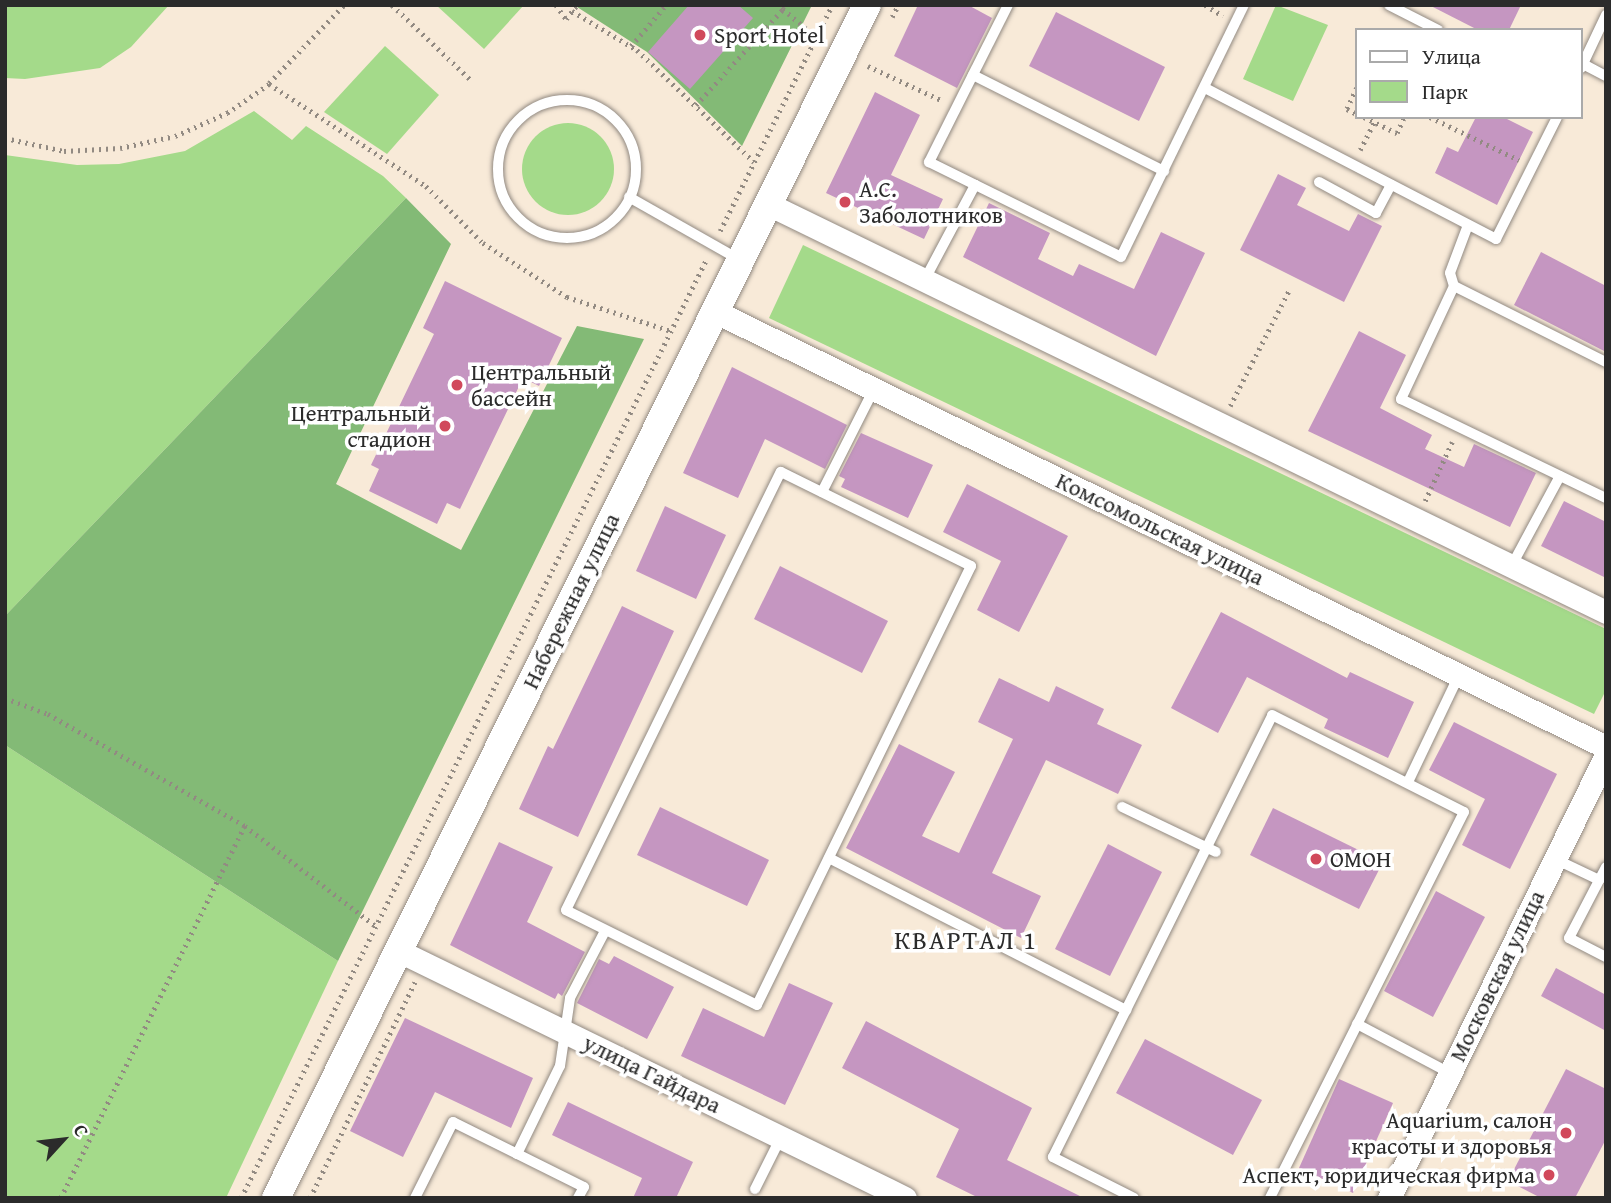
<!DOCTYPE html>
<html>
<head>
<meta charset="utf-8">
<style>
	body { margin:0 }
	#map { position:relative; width:1611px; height:1203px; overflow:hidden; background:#f8ead8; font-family:"Gentium Book Plus",serif }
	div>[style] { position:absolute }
	.green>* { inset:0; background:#a4da8a }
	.round { border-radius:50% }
	.forest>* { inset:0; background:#83ba76 }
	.building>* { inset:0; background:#c596c1 }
	.path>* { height:4.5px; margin-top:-2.25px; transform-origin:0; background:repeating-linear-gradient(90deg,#928a82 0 2px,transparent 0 7px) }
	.roads { filter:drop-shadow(0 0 2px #928a82) drop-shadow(0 0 2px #928a82) }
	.service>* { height:10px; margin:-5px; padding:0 5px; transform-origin:5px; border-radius:5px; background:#fff }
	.service>.ring { margin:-5px; padding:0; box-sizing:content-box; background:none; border:10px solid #fff; border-radius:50% }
	.minor>* { height:23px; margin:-11.5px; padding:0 11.5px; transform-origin:11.5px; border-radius:11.5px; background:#fff }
	.tertiary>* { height:28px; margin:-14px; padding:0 14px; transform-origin:14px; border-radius:14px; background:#fff }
	.dots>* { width:19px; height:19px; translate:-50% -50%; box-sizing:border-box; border:4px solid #fff; border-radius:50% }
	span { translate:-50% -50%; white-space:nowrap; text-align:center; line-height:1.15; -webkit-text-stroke:7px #fff; paint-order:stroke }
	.poi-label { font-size:23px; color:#2b2b2b }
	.left { translate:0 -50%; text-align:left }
	.right { translate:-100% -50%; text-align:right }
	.street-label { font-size:23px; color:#2b2b2b }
	.quarter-label { font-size:26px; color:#2b2b2b; letter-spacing:2px }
	.frame { position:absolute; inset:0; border:7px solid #2b2b2b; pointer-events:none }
	.legend { position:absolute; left:1355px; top:28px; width:228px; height:91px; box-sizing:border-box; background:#fff; border:2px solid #aaa; margin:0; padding:9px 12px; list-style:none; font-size:21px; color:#2b2b2b }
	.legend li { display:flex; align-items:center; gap:14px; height:35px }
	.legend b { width:35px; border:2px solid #aaa }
	.north { position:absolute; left:28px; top:1105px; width:70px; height:70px; -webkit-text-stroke:5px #fff; paint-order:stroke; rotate:63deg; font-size:19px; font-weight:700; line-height:28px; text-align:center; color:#2b2b2b }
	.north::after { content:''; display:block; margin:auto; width:24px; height:32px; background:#2b2b2b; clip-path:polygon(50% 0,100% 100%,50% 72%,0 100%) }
</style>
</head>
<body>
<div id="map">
	<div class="green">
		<div style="clip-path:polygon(5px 5px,169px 5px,131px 47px,100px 68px,25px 79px,5px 78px)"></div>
		<div style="clip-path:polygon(436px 5px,524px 5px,484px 49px)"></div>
		<div style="clip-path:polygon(1276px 5px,1328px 25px,1293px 101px,1243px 79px)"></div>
		<div style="clip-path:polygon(385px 46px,439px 95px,387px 154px,324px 112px)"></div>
		<div style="clip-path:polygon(254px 111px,292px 140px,306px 126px,383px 176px,406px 198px,5px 616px,5px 155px,77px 165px,119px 164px,185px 151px)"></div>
		<div class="round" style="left:522px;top:123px;width:92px;height:92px"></div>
		<div style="clip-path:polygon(803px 245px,1606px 629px,1606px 690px,1594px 714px,769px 318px)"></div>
		<div style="clip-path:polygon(5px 745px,338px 961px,226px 1198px,5px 1198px)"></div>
	</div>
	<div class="forest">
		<div style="clip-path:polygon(574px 5px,812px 5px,742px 146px,647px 52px)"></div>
		<div style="clip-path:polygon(406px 198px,451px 244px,336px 484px,461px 550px,577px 326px,644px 339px,338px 961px,5px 745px,5px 616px)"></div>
	</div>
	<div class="building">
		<div style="clip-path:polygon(689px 5px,738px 5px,753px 18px,690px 89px,648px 52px)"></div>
		<div style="clip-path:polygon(918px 5px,968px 5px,992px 18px,957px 88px,894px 56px)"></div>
		<div style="clip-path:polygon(1429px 5px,1521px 5px,1509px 30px,1478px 30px)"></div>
		<div style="clip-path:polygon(1056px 12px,1165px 67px,1139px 121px,1029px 66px)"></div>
		<div style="clip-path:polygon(875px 92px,920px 115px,891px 175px,943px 199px,924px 239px,826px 193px)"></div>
		<div style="clip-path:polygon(1476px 117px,1503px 117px,1533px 132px,1497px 205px,1435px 173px,1447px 147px,1458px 152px)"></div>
		<div style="clip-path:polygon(1278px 174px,1306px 188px,1297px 205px,1349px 231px,1358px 214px,1382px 226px,1344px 302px,1240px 250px)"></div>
		<div style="clip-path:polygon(989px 203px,1050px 233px,1038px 259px,1073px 276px,1079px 264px,1134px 289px,1161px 232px,1205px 253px,1156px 356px,963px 257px)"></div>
		<div style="clip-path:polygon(1541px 252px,1606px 286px,1606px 352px,1514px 305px)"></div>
		<div style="clip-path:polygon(445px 281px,562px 338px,539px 386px,523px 378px,460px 509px,447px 503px,437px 524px,369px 491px,379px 469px,371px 465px,434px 334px,423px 328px)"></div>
		<div style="clip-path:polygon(1359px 331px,1406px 355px,1380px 408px,1432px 435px,1425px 449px,1464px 467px,1474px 444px,1536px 473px,1510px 527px,1308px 431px)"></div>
		<div style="clip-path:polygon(732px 367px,847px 425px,825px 469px,765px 439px,738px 498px,683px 473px)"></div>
		<div style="clip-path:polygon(861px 433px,933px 465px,908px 518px,841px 487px,845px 479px,839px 476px)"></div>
		<div style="clip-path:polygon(967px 484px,1068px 536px,1019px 632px,977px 610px,1001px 561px,943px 532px)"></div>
		<div style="clip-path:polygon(1564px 501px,1606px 522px,1606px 578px,1541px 546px)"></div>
		<div style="clip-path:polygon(665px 506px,726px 535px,696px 599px,636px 571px)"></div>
		<div style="clip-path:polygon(780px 566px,888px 621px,862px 673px,754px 619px)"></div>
		<div style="clip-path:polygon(622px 606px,674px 631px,578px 837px,519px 809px,548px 746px,553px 749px)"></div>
		<div style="clip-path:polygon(1221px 612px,1347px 678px,1350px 672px,1414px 702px,1388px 758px,1324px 728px,1328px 719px,1247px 677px,1218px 733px,1171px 708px)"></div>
		<div style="clip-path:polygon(999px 678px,1049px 702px,1056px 686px,1104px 709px,1097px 724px,1142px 745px,1118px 794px,1046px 760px,992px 873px,1041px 896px,1021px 938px,846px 848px,899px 744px,955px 772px,922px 836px,959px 853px,1013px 739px,978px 722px)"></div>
		<div style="clip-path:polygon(1454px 722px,1557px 774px,1510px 869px,1462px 845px,1485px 799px,1429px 770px)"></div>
		<div style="clip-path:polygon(660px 807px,769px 860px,747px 906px,637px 855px)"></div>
		<div style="clip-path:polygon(1273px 808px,1383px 862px,1359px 909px,1250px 855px)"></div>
		<div style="clip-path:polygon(499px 842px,553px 867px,527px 922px,585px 952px,562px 996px,558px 993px,555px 999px,450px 945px)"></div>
		<div style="clip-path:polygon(1108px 844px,1162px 872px,1110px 976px,1055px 949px)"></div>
		<div style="clip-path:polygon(1436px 891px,1485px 917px,1433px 1017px,1384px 991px)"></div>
		<div style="clip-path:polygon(614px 956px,674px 987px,647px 1039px,577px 1003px,599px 959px,609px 964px)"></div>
		<div style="clip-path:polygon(1556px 968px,1606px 995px,1606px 1031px,1541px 996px)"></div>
		<div style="clip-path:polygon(789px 983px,833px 1003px,785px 1105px,681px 1056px,703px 1008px,764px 1037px)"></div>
		<div style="clip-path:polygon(405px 1018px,533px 1078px,511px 1128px,435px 1092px,403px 1157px,350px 1131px)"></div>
		<div style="clip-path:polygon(866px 1021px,1032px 1108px,1007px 1160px,1084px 1198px,979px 1198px,936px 1177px,959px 1129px,842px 1068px)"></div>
		<div style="clip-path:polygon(1145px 1039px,1262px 1100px,1233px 1155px,1116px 1093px)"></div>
		<div style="clip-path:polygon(1566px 1069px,1606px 1089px,1606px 1139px,1575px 1198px,1541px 1198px,1508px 1181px)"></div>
		<div style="clip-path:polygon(1339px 1079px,1393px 1103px,1353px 1193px,1299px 1168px)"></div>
		<div style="clip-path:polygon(568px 1102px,693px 1162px,676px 1198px,633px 1198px,642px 1178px,552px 1135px)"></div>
	</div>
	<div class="path">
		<div style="left:392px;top:5px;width:109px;rotate:43.5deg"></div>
		<div style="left:556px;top:5px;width:17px;rotate:54deg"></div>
		<div style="left:566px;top:19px;width:18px;rotate:-52deg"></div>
		<div style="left:1205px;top:5px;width:21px;rotate:31deg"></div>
		<div style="left:783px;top:9px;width:43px;rotate:40.3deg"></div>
		<div style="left:572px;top:11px;width:76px;rotate:31deg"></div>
		<div style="left:637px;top:50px;width:162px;rotate:43.7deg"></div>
		<div style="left:892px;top:17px;width:13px;rotate:-63deg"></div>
		<div style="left:631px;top:46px;width:54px;rotate:-49.5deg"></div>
		<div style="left:868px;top:66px;width:83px;rotate:25deg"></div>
		<div style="left:269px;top:83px;width:108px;rotate:-46.1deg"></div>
		<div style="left:1357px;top:88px;width:23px;rotate:115deg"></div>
		<div style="left:1347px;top:109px;width:11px;rotate:27deg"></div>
		<div style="left:696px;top:105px;width:130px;rotate:-47.8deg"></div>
		<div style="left:783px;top:9px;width:6px;rotate:-135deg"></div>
		<div style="left:1364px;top:117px;width:37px;rotate:26deg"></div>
		<div style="left:1397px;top:133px;width:17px;rotate:-66deg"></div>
		<div style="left:1430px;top:117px;width:99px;rotate:25.8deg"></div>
		<div style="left:5px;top:138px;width:60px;rotate:12.4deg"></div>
		<div style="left:64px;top:151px;width:56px;rotate:-3.1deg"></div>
		<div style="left:120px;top:148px;width:56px;rotate:-12.3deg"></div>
		<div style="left:175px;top:136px;width:57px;rotate:-23.9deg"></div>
		<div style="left:227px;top:113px;width:51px;rotate:-34.6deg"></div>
		<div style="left:269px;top:84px;width:187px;rotate:33deg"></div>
		<div style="left:426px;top:186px;width:81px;rotate:45deg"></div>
		<div style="left:483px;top:243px;width:100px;rotate:32.7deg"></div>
		<div style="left:567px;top:297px;width:109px;rotate:18.1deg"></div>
		<div style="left:1360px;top:150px;width:31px;rotate:-63deg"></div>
		<div style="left:720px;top:231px;width:252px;rotate:-63.6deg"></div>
		<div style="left:1230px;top:406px;width:130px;rotate:-63deg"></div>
		<div style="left:1425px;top:501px;width:65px;rotate:-65.4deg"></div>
		<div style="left:5px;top:698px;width:46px;rotate:20.4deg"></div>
		<div style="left:48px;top:714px;width:227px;rotate:29.6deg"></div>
		<div style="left:245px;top:826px;width:415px;rotate:116.3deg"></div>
		<div style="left:245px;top:826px;width:165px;rotate:37.4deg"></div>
		<div style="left:241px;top:1198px;width:1049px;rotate:-63.63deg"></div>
		<div style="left:310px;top:1198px;width:240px;rotate:-64.1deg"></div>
	</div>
	<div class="roads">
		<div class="service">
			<div style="left:1008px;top:5px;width:176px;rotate:116.7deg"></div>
			<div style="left:929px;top:162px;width:214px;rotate:26.3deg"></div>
			<div style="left:1121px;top:257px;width:280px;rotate:-64deg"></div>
			<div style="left:1389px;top:5px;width:55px;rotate:27deg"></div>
			<div style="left:1583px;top:64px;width:26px;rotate:28deg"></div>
			<div style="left:1581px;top:68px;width:59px;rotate:-64.7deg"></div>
			<div style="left:973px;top:75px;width:214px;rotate:26.7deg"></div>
			<div style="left:1205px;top:88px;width:328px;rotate:27.4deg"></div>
			<div style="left:1496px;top:239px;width:136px;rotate:-63.4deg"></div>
			<div class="ring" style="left:498px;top:100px;width:128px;height:128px"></div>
			<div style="left:1319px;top:182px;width:65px;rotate:28.5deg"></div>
			<div style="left:1376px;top:213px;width:32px;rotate:-62deg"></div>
			<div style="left:629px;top:197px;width:128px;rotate:29.6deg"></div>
			<div style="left:1468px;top:225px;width:51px;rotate:110.6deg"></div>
			<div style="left:1450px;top:273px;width:14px;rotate:73deg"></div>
			<div style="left:1454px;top:286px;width:125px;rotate:115.1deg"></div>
			<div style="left:1401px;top:399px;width:228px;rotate:25.8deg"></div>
			<div style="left:924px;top:281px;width:109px;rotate:-62deg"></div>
			<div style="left:1454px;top:286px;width:170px;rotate:26.6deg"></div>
			<div style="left:781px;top:472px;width:212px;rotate:26.3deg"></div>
			<div style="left:971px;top:566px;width:488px;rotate:116deg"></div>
			<div style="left:757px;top:1005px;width:213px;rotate:-153.6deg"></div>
			<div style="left:566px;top:910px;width:488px;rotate:-63.9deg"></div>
			<div style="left:822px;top:492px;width:115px;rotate:-63.2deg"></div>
			<div style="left:1512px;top:565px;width:101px;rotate:-61.7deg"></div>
			<div style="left:1408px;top:782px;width:119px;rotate:-64.5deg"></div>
			<div style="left:1122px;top:807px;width:104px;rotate:25.6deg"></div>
			<div style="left:829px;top:858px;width:334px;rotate:27.1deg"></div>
			<div style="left:1555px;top:859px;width:49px;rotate:25.5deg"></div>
			<div style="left:1606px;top:867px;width:80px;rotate:117.5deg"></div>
			<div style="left:1569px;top:938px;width:42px;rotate:27.2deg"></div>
			<div style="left:1357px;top:1024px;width:105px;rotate:27.8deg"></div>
			<div style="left:517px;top:1154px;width:98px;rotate:-64deg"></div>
			<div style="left:560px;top:1066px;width:69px;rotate:-81.6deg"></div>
			<div style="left:570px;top:998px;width:76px;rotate:-62.4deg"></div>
			<div style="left:755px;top:1189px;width:58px;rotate:-63.4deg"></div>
			<div style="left:415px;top:1198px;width:85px;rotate:-63.4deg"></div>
			<div style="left:453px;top:1122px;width:146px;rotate:26.4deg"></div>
			<div style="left:584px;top:1187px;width:13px;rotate:119deg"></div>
			<div style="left:1134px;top:1198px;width:91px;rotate:-153.2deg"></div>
			<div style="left:1053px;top:1157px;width:493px;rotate:-63.6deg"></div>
			<div style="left:1272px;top:715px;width:215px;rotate:26.8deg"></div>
			<div style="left:1464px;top:812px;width:432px;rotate:116.7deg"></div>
		</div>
		<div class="minor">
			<div style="left:768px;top:204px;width:932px;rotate:25.96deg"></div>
			<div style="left:714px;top:311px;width:993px;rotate:26.05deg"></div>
			<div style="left:399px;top:951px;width:563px;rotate:26.02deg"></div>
			<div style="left:1389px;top:1198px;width:493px;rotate:-63.9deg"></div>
		</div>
		<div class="tertiary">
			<div style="left:276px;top:1198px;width:1331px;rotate:-63.65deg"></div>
		</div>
	</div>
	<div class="dots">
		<div style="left:700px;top:35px;background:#d1495b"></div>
		<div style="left:845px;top:202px;background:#d1495b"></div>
		<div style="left:457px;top:385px;background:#d1495b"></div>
		<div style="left:445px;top:426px;background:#d1495b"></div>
		<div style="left:1316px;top:859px;background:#d1495b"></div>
		<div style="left:1566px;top:1133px;background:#d1495b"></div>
		<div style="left:1549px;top:1175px;background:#d1495b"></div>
	</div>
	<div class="poi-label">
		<span class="left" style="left:714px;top:35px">Sport Hotel</span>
		<span class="left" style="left:859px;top:202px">А.С.<br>Заболотников</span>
		<span class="left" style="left:471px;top:385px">Центральный<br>бассейн</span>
		<span class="right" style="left:431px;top:426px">Центральный<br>стадион</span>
		<span class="left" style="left:1330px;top:859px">ОМОН</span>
		<span class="right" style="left:1552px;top:1133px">Aquarium, салон<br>красоты и здоровья</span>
		<span class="right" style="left:1535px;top:1175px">Аспект, юридическая фирма</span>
	</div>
	<div class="street-label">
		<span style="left:1160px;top:529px;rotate:26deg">Комсомольская улица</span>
		<span style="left:571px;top:601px;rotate:-64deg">Набережная улица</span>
		<span style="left:1497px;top:976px;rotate:-64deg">Московская улица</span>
		<span style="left:652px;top:1074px;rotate:26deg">улица Гайдара</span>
	</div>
	<div class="quarter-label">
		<span style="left:966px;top:940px">КВАРТАЛ 1</span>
	</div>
	<div class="frame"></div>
	<ul class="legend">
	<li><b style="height:9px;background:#fff"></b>Улица</li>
	<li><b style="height:19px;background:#a4da8a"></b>Парк</li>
	</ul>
	<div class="north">С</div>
</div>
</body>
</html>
